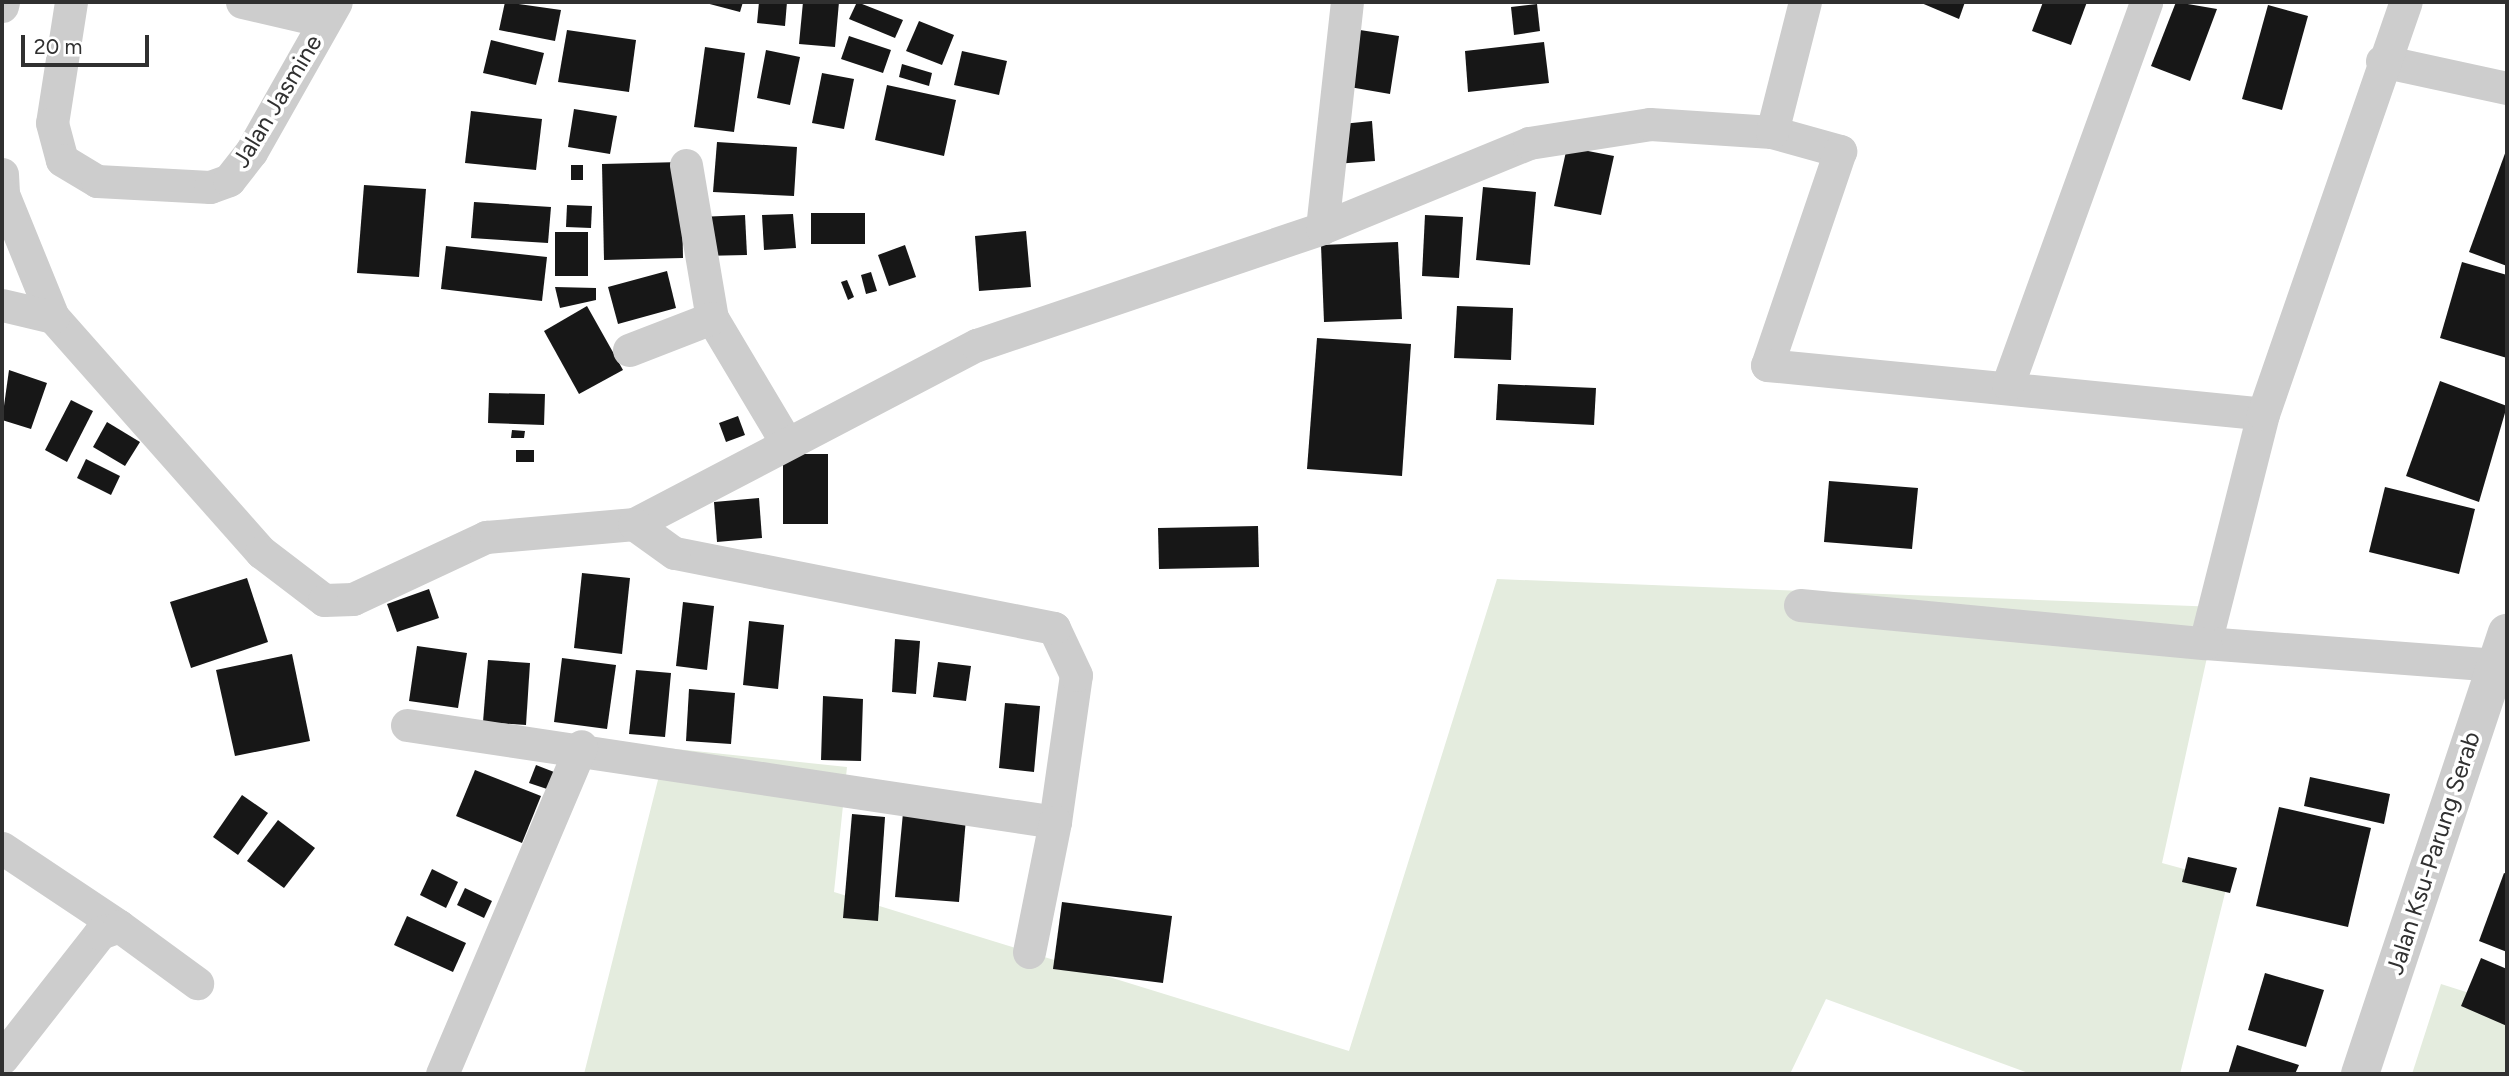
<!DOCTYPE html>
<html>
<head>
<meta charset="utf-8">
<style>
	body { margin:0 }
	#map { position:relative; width:2509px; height:1076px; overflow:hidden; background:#fff; font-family:Figtree,sans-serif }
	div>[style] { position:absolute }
	.green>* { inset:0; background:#e4ecde }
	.building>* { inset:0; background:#171717 }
	.minor>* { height:33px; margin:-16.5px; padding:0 16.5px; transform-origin:16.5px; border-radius:16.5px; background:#cdcdcd }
	.tertiary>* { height:38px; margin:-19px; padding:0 19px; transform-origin:19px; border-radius:19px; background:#cdcdcd }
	span { translate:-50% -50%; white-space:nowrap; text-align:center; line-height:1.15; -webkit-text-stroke:7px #fff; paint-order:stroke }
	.street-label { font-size:24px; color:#303030 }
	.frame { position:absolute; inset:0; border:4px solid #303030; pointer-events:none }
	.scale { position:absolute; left:21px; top:35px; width:128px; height:32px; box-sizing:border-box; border:4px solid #303030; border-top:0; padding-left:9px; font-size:21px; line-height:24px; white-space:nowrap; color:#303030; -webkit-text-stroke:5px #fff; paint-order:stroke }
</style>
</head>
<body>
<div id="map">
	<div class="green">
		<div style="clip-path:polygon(1497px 579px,2218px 607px,2162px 863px,2228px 881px,2180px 1074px,2031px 1074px,1826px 999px,1790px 1074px,584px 1074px,666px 748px,847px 767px,834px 892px,1349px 1051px)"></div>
		<div style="clip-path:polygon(2441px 984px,2507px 1005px,2507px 1074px,2412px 1074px)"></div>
	</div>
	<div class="building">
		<div style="clip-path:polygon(505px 2px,561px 10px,555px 41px,499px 30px)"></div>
		<div style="clip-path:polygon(702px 2px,743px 2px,740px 12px)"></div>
		<div style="clip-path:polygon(759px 2px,787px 2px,785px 26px,757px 23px)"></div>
		<div style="clip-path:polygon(803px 2px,839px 2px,835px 47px,799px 44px)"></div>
		<div style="clip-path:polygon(857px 2px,903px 20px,895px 38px,849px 19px)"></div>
		<div style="clip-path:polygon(1919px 2px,1965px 2px,1959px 19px)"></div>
		<div style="clip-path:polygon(2043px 2px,2087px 2px,2071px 45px,2032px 31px)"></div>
		<div style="clip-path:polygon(2176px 2px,2217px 9px,2190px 81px,2151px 66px)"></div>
		<div style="clip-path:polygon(1537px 4px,1540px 31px,1514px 35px,1511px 7px)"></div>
		<div style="clip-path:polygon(2268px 5px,2308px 16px,2282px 110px,2242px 99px)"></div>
		<div style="clip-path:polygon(919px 21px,954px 35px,942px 65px,906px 51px)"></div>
		<div style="clip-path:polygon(1347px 28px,1399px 36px,1390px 94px,1338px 85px)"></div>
		<div style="clip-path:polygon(567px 30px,636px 40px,629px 92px,558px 82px)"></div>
		<div style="clip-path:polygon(849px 36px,891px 50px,883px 73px,841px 59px)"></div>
		<div style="clip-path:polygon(491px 40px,544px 53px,536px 85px,483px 73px)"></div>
		<div style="clip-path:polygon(1544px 42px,1549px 83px,1468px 92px,1465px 51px)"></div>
		<div style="clip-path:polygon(705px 47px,745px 53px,734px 132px,694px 127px)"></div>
		<div style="clip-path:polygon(766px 50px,800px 57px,790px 105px,757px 98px)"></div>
		<div style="clip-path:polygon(962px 51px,1007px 61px,999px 95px,954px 85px)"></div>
		<div style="clip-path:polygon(902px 64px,932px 73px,929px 86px,899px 77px)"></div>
		<div style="clip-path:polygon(822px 73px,854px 79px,844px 129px,812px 123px)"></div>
		<div style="clip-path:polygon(887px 85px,956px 100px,944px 156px,875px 140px)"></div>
		<div style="clip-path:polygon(574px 109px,617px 116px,610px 154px,568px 147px)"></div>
		<div style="clip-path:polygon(471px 111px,542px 119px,536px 170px,465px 163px)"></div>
		<div style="clip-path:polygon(1372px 121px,1375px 161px,1335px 164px,1332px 125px)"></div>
		<div style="clip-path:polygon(717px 142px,797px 147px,794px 196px,713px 192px)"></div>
		<div style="clip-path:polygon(1567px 147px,1614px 156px,1601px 215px,1554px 206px)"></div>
		<div style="clip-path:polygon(2507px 148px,2507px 266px,2469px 252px)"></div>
		<div style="clip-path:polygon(681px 162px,683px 258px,604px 260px,602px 164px)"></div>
		<div style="clip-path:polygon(571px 165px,583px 165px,583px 180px,571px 180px)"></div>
		<div style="clip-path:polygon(364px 185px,426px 189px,419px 277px,357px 273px)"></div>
		<div style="clip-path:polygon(1483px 187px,1536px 192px,1530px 265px,1476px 260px)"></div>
		<div style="clip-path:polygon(474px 202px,551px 207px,548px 243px,471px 238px)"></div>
		<div style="clip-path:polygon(567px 205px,592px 206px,591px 228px,566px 227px)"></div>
		<div style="clip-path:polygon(811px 213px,865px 213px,865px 244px,811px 244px)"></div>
		<div style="clip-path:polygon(793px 214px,796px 248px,764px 250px,762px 215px)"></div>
		<div style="clip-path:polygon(745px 215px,747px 255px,700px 256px,699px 217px)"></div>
		<div style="clip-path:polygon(1425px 215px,1463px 217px,1459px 278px,1422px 276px)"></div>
		<div style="clip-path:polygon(1026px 231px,1031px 287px,979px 291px,975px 236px)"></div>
		<div style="clip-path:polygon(555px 232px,588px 232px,588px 276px,555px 276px)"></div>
		<div style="clip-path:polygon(1398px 242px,1402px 319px,1324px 322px,1321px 245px)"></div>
		<div style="clip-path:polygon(905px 245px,916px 277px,889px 286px,878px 255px)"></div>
		<div style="clip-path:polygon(446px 246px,547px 257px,542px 301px,441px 289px)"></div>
		<div style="clip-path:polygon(2462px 262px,2507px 275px,2507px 358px,2440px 338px)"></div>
		<div style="clip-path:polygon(667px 271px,676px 308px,618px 324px,608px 287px)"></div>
		<div style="clip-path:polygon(871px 272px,877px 291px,866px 294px,861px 275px)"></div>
		<div style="clip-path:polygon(847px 280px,854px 297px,848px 300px,841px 282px)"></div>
		<div style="clip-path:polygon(555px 287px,596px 288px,596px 300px,560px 308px)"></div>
		<div style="clip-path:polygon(587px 306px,623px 370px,579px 394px,544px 331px)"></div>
		<div style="clip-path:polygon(1457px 306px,1513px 308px,1511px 360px,1454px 358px)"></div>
		<div style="clip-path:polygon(1317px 338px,1411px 344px,1402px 476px,1307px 469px)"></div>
		<div style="clip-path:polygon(9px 370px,47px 383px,31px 429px,2px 420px)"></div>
		<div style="clip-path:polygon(2440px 381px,2507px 406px,2479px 502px,2406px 476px)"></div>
		<div style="clip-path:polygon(1498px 384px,1596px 388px,1594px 425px,1496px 420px)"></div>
		<div style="clip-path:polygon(489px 393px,545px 394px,544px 425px,488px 423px)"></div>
		<div style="clip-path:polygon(71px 400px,93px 411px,67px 462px,45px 450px)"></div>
		<div style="clip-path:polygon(738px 416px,745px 435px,726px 442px,719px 423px)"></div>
		<div style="clip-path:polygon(107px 422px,140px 442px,125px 466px,93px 447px)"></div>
		<div style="clip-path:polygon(512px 430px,525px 431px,524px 438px,511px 438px)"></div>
		<div style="clip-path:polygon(516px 450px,534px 450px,534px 462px,516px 462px)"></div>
		<div style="clip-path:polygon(783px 454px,828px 454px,828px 524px,783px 524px)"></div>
		<div style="clip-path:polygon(86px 459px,120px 476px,111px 495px,77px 478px)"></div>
		<div style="clip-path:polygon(1829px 481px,1918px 488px,1912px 549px,1824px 542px)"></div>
		<div style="clip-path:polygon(2385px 487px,2475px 509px,2459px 574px,2369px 552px)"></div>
		<div style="clip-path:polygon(759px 498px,762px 538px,717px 542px,714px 502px)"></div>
		<div style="clip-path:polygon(1258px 526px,1259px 567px,1159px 569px,1158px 528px)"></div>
		<div style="clip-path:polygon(582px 573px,630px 578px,622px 654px,574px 648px)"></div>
		<div style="clip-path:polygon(247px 578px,268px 642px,191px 668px,170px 602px)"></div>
		<div style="clip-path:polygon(429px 589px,439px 618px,397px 632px,387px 604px)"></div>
		<div style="clip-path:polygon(683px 602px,714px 606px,707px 670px,676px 666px)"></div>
		<div style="clip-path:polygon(749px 621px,784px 625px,778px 689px,743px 685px)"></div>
		<div style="clip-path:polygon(895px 639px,920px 641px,916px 694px,892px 692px)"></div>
		<div style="clip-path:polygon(417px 646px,467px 653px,458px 708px,409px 701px)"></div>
		<div style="clip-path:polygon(292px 654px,310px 741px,235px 756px,216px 670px)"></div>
		<div style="clip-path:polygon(562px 658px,616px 665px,607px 729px,554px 722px)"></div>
		<div style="clip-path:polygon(488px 660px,530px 663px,526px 725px,483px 722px)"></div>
		<div style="clip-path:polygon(938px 662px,971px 666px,966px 701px,933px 697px)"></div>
		<div style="clip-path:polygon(636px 670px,671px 673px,665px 737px,629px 734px)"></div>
		<div style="clip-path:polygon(689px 689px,735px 693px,731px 744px,686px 741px)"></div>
		<div style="clip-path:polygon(823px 696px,863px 699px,861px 761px,821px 760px)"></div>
		<div style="clip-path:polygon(1005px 703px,1040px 706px,1034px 772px,999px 768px)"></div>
		<div style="clip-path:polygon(536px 765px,554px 772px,547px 789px,529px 783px)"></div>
		<div style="clip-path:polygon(475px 770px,541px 796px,522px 843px,456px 816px)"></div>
		<div style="clip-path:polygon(2310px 777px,2390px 794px,2384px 824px,2304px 806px)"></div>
		<div style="clip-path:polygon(242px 795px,268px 813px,238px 855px,213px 837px)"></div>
		<div style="clip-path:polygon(2279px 807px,2371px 828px,2348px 927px,2256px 906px)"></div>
		<div style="clip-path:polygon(903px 813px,966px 818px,959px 902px,895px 897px)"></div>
		<div style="clip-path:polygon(852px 814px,885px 817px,878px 921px,843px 918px)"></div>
		<div style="clip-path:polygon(278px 820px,315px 848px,284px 888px,247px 861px)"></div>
		<div style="clip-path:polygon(2188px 857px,2237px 868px,2230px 893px,2182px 882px)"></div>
		<div style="clip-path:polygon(432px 869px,458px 882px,446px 908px,420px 895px)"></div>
		<div style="clip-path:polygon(2504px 873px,2507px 874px,2507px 952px,2479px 941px)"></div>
		<div style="clip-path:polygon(465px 888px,492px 901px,484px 918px,457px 905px)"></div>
		<div style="clip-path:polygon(1062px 902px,1172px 916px,1163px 983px,1053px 969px)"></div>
		<div style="clip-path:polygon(407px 916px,466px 943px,453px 972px,394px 945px)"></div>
		<div style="clip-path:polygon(2481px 958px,2507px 969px,2507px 1026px,2461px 1006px)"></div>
		<div style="clip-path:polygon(2265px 973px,2324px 990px,2306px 1047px,2248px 1030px)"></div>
		<div style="clip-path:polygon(2237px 1045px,2299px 1065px,2295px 1074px,2228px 1074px)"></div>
	</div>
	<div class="minor">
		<div style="left:71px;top:2px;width:122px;rotate:98.9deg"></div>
		<div style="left:52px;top:123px;width:38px;rotate:75deg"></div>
		<div style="left:62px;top:160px;width:41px;rotate:31deg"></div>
		<div style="left:97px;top:181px;width:113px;rotate:3deg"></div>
		<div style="left:210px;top:187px;width:20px;rotate:-20deg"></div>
		<div style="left:229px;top:180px;width:36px;rotate:-52deg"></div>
		<div style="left:251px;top:152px;width:172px;rotate:-60.5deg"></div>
		<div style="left:242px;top:2px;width:84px;rotate:13deg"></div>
		<div style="left:2px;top:6px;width:4px;rotate:-76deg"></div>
		<div style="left:2382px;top:61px;width:128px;rotate:12.2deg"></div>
		<div style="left:1772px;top:132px;width:71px;rotate:15.6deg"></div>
		<div style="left:1840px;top:151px;width:226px;rotate:108.8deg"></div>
		<div style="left:1767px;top:365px;width:498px;rotate:5.6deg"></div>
		<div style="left:2263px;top:414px;width:236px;rotate:104.2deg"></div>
		<div style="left:2205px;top:643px;width:293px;rotate:4.3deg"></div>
		<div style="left:686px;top:165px;width:155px;rotate:80.4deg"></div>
		<div style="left:712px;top:318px;width:144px;rotate:59.2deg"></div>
		<div style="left:2px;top:174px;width:20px;rotate:87deg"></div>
		<div style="left:3px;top:194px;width:133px;rotate:67.9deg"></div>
		<div style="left:53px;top:317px;width:314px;rotate:48.5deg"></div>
		<div style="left:261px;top:552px;width:79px;rotate:37.3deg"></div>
		<div style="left:324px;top:600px;width:29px;rotate:-2deg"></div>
		<div style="left:353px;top:599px;width:147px;rotate:-25deg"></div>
		<div style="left:486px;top:537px;width:149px;rotate:-5deg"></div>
		<div style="left:634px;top:524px;width:387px;rotate:-27.6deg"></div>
		<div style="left:977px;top:345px;width:364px;rotate:-18.7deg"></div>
		<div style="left:1322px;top:228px;width:224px;rotate:-22.3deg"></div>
		<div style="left:1529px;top:143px;width:122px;rotate:-8.9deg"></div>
		<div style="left:1650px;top:124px;width:122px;rotate:3.8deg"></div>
		<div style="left:1772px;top:132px;width:134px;rotate:-75.8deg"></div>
		<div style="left:1322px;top:228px;width:227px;rotate:-83.7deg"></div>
		<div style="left:2px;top:305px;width:52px;rotate:13.2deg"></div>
		<div style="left:629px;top:350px;width:89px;rotate:-21.1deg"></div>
		<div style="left:2008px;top:384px;width:406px;rotate:-70.1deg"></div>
		<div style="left:2263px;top:414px;width:436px;rotate:-70.9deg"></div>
		<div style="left:1800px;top:605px;width:407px;rotate:5.4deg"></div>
		<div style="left:407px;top:725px;width:655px;rotate:8.51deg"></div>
		<div style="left:1055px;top:822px;width:148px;rotate:-81.9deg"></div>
		<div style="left:1076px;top:675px;width:52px;rotate:-115.1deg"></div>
		<div style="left:1054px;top:628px;width:387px;rotate:-168.8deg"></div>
		<div style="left:674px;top:553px;width:49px;rotate:-144.1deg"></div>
		<div style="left:2px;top:848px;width:141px;rotate:33.7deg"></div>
		<div style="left:1029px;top:952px;width:133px;rotate:-78.7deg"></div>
		<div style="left:2px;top:1058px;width:159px;rotate:-51.9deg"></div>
		<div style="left:100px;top:933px;width:20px;rotate:-20deg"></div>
		<div style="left:119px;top:926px;width:97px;rotate:36.2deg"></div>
		<div style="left:442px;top:1074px;width:356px;rotate:-67deg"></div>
	</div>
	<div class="tertiary">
		<div style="left:2360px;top:1074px;width:465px;rotate:-71.6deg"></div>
	</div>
	<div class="street-label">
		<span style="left:277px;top:101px;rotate:-59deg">Jalan Jasmine</span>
		<span style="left:2433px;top:853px;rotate:-72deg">Jalan Ksu-Parung Serab</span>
	</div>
	<div class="frame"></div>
	<div class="scale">20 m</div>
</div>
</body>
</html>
